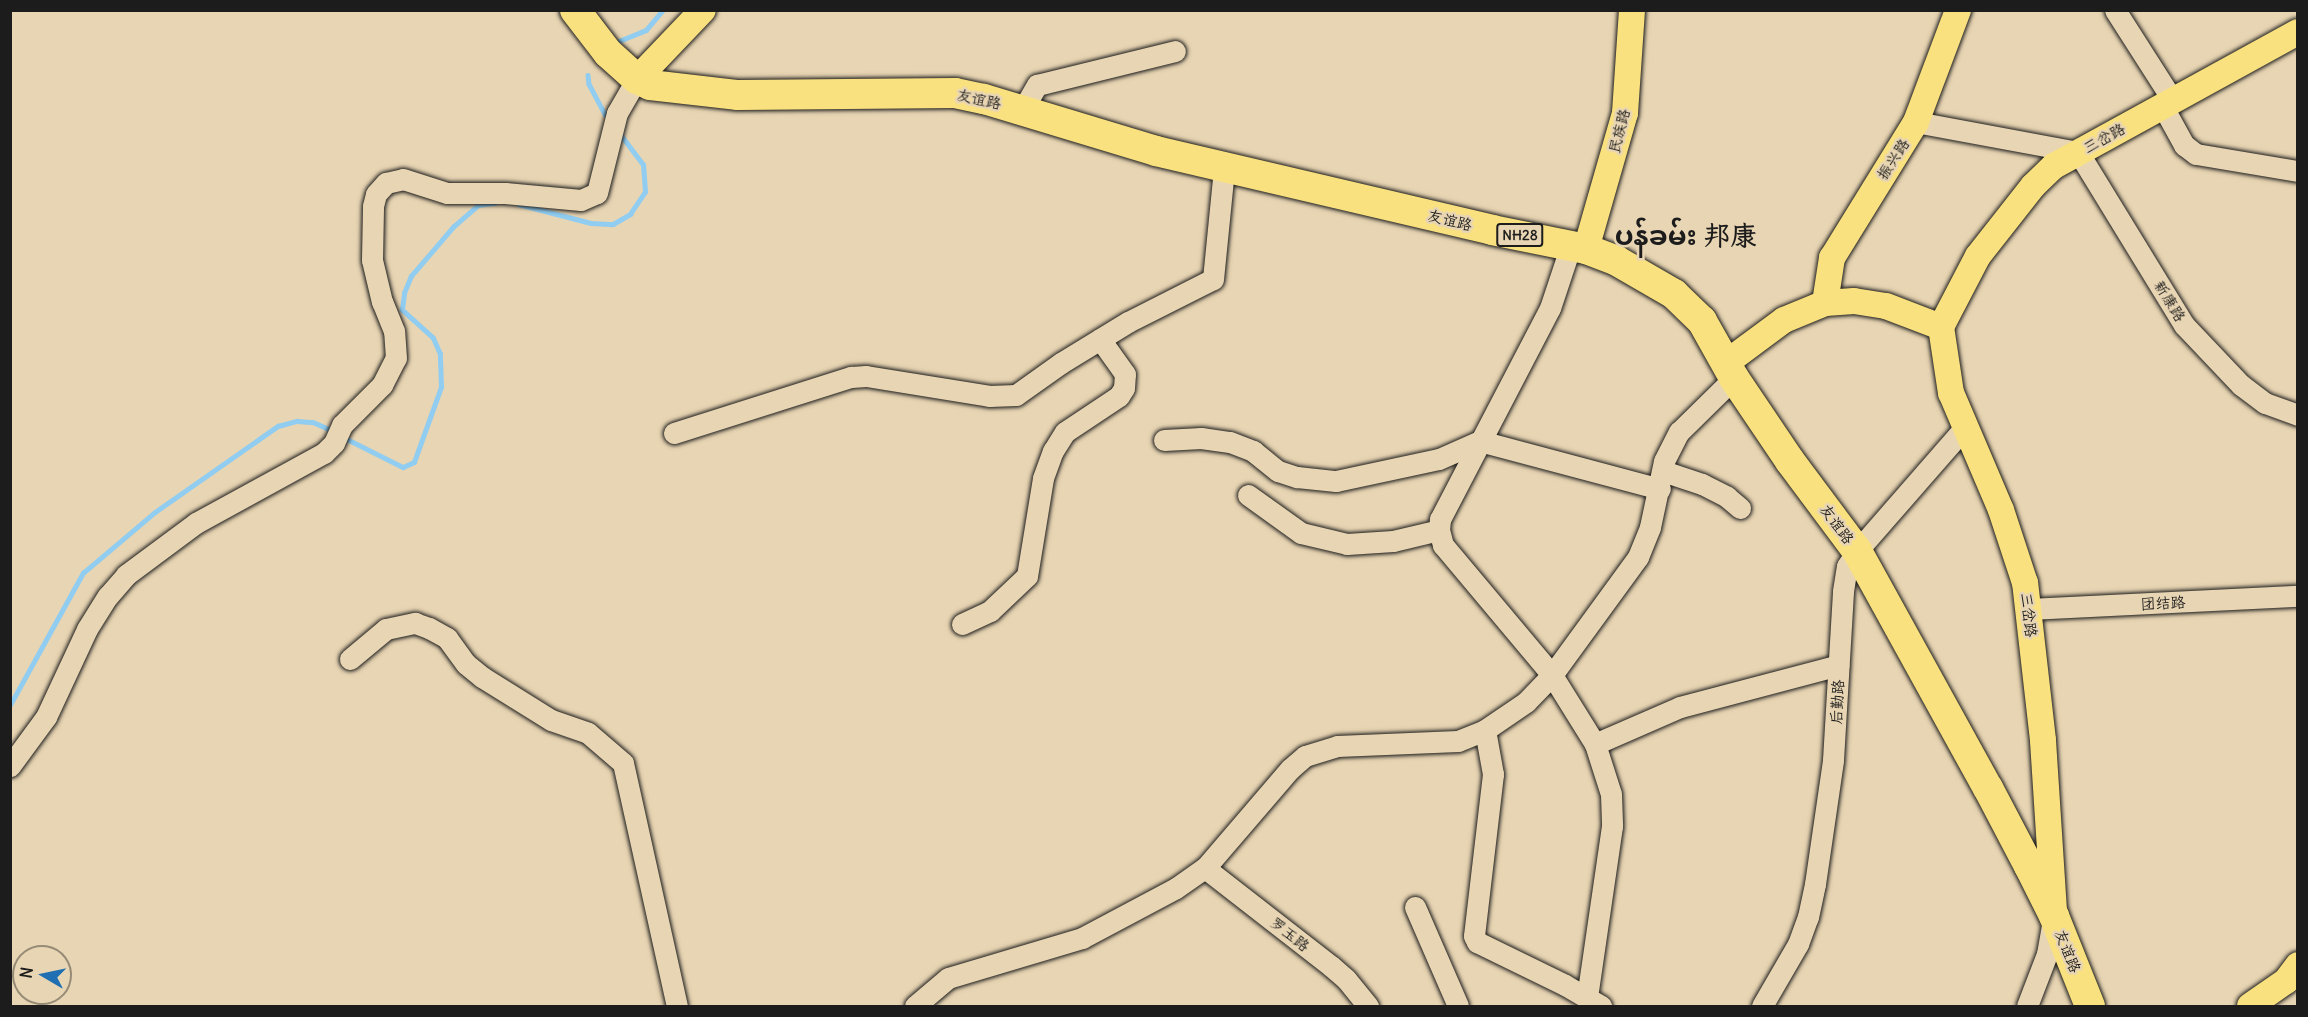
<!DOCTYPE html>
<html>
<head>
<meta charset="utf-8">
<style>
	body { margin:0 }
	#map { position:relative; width:2308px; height:1017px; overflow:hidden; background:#e8d5b3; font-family:Delius,"LXGW WenKai TC","Noto Sans Myanmar",sans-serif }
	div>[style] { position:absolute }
	.stream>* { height:4.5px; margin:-2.25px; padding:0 2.25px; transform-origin:2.25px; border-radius:2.25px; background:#90cdf1 }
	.roads { filter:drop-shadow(0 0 2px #1c1c1c) drop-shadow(0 0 2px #1c1c1c) }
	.minor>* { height:21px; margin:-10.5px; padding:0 10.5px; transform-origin:10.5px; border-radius:10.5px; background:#e8d5b3 }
	.major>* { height:26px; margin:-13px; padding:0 13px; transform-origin:13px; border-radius:13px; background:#fae180 }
	.highway>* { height:30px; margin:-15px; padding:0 15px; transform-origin:15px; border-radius:15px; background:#fae180 }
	span { translate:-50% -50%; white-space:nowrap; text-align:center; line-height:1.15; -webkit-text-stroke:5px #e8d5b3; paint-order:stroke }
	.shield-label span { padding:2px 4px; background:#e8d5b3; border:2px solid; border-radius:4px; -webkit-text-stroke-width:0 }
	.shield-label { font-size:14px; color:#1c1c1c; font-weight:700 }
	.street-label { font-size:15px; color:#1c1c1c }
	.town-label { font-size:27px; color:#1c1c1c; font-weight:700 }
	.frame { position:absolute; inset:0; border:12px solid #1c1c1c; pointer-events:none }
	.north { position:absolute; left:12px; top:945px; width:60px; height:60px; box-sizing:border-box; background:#e8d5b3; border:2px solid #968b77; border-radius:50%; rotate:279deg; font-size:16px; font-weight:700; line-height:24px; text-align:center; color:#1c1c1c }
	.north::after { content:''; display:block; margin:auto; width:21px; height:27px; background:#1f6fb2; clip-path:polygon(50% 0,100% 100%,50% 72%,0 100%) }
</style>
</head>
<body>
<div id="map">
	<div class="stream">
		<div style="left:619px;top:41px;width:29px;rotate:-22deg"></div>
		<div style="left:646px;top:30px;width:26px;rotate:-50deg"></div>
		<div style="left:588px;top:75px;width:9px;rotate:84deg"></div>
		<div style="left:589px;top:84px;width:34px;rotate:62deg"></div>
		<div style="left:518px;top:204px;width:75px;rotate:14.6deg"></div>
		<div style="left:591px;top:223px;width:22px;rotate:3deg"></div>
		<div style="left:613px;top:224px;width:20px;rotate:-30deg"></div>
		<div style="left:630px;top:214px;width:27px;rotate:-56deg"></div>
		<div style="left:645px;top:192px;width:27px;rotate:-94deg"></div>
		<div style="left:643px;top:165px;width:38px;rotate:-127deg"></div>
		<div style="left:343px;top:437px;width:67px;rotate:26.6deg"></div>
		<div style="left:403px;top:467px;width:12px;rotate:-24deg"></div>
		<div style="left:414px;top:462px;width:80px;rotate:-70.2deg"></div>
		<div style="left:441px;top:387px;width:33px;rotate:-92deg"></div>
		<div style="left:440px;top:354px;width:17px;rotate:-114deg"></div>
		<div style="left:433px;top:338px;width:42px;rotate:-137.9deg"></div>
		<div style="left:402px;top:310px;width:17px;rotate:-83deg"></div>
		<div style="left:404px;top:293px;width:18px;rotate:-68deg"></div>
		<div style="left:411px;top:276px;width:65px;rotate:-49.4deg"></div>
		<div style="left:453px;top:227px;width:33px;rotate:-41deg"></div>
		<div style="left:478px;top:205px;width:17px;rotate:-7deg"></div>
		<div style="left:10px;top:705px;width:151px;rotate:-61.1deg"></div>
		<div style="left:83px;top:573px;width:94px;rotate:-40.3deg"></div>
		<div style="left:155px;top:512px;width:150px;rotate:-35deg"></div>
		<div style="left:278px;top:426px;width:20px;rotate:-15deg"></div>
		<div style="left:297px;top:421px;width:16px;rotate:4deg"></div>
		<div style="left:313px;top:422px;width:22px;rotate:24deg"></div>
	</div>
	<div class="roads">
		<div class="minor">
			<div style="left:2115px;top:10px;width:106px;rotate:57.4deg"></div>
			<div style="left:2162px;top:105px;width:46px;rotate:61.2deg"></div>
			<div style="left:2184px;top:145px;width:15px;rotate:37deg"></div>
			<div style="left:2196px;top:154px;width:103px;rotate:9.5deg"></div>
			<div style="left:1023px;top:109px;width:28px;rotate:-60deg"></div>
			<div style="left:1037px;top:85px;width:142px;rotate:-13.8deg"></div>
			<div style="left:1916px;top:122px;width:165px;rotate:10.5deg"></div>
			<div style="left:2078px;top:152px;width:203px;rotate:58.5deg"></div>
			<div style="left:2184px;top:325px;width:83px;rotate:46.5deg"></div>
			<div style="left:2241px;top:385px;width:30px;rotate:37deg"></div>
			<div style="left:2265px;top:403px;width:35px;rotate:20deg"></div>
			<div style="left:1571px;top:245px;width:66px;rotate:108.4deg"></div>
			<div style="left:1550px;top:308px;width:238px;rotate:117.5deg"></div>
			<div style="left:1440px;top:519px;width:11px;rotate:95deg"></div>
			<div style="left:1439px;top:530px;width:16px;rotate:75deg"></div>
			<div style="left:1443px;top:545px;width:170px;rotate:50deg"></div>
			<div style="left:1552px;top:675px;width:81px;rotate:58.1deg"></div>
			<div style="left:1595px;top:744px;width:52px;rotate:72.3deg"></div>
			<div style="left:1611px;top:794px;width:32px;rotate:88deg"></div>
			<div style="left:1612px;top:826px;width:174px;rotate:98.3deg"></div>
			<div style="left:674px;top:433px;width:186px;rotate:-17.6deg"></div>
			<div style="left:851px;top:377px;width:15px;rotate:-4deg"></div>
			<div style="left:866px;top:376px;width:125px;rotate:9.2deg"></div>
			<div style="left:989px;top:396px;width:27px;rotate:-2deg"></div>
			<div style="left:1016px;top:395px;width:55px;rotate:-35.4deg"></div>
			<div style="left:1061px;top:363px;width:79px;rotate:-31.5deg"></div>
			<div style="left:1128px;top:322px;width:95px;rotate:-26.8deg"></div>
			<div style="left:1213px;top:279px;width:112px;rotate:-84.3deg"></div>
			<div style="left:1164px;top:440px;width:37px;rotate:-3deg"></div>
			<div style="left:1201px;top:438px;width:29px;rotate:8deg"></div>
			<div style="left:1230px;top:442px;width:25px;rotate:21deg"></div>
			<div style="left:1253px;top:451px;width:32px;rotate:39deg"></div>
			<div style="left:1278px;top:471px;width:20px;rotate:18deg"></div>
			<div style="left:1297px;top:477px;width:39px;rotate:6deg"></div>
			<div style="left:1336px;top:481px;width:105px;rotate:-12.1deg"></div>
			<div style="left:1439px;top:459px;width:45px;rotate:-23.7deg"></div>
			<div style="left:1480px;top:441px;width:186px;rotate:14.9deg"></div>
			<div style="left:1663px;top:471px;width:41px;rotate:18.4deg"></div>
			<div style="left:1702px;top:484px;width:28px;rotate:27deg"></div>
			<div style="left:1727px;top:497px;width:17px;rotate:40deg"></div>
			<div style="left:1248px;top:495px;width:65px;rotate:35.6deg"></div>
			<div style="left:1301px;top:533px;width:47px;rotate:13.4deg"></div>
			<div style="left:1347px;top:544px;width:46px;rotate:-3.7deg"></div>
			<div style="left:1393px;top:541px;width:47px;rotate:-13.4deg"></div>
			<div style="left:2029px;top:609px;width:269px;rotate:-2.8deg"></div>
			<div style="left:962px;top:624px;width:31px;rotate:-25deg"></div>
			<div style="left:990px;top:611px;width:51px;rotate:-43.4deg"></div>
			<div style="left:1027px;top:576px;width:99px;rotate:-80.7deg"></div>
			<div style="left:1043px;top:478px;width:29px;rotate:-70deg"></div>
			<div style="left:1053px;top:451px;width:22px;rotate:-58deg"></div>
			<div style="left:1065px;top:432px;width:65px;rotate:-33.7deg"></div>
			<div style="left:1119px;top:396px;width:9px;rotate:-58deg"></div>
			<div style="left:1124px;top:388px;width:14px;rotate:-86deg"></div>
			<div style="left:1125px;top:374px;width:43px;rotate:-125.5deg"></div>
			<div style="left:350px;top:659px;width:47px;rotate:-39.8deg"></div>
			<div style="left:386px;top:629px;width:30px;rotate:-12deg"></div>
			<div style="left:415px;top:623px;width:15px;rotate:20deg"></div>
			<div style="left:429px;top:628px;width:21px;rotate:29deg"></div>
			<div style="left:447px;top:638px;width:32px;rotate:54deg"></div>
			<div style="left:466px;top:664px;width:21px;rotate:39deg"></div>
			<div style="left:482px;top:677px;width:81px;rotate:31.9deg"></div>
			<div style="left:551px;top:720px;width:39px;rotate:19deg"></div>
			<div style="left:588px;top:733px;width:46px;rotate:40.6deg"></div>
			<div style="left:623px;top:763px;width:249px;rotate:77.5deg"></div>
			<div style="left:1485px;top:730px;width:45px;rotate:79.7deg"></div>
			<div style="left:1493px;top:774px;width:163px;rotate:96.7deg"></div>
			<div style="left:1474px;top:936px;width:7px;rotate:63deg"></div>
			<div style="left:1477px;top:942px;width:98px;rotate:26deg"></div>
			<div style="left:1565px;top:985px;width:42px;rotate:30.3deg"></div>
			<div style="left:1595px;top:744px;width:93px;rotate:-23.5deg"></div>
			<div style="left:1680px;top:707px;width:164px;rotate:-14.8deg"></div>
			<div style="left:10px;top:766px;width:61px;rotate:-53.7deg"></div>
			<div style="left:46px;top:717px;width:97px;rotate:-65deg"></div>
			<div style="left:87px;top:629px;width:39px;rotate:-58deg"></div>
			<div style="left:108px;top:596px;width:28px;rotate:-49deg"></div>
			<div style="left:126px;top:575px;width:87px;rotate:-36.6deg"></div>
			<div style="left:196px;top:523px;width:146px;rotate:-28.7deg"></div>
			<div style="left:324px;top:453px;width:14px;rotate:-45deg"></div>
			<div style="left:334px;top:443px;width:20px;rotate:-66deg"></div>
			<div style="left:342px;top:425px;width:57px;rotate:-45deg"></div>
			<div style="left:382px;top:385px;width:30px;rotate:-63deg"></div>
			<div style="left:396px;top:358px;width:27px;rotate:-94deg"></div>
			<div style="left:394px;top:331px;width:31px;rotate:-112deg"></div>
			<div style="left:382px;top:302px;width:43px;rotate:-103.4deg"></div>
			<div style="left:372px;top:260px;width:54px;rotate:-88.9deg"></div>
			<div style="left:373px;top:206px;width:12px;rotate:-76deg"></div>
			<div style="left:376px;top:194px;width:15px;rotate:-48deg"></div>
			<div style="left:386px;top:183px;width:17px;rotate:-13deg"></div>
			<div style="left:403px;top:179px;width:46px;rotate:17.7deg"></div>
			<div style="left:447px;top:193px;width:58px"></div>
			<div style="left:505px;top:193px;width:76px;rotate:5.3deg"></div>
			<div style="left:581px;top:200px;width:17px;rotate:-24deg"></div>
			<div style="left:597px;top:193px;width:82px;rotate:-76deg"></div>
			<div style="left:617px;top:113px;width:39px;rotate:-60deg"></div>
			<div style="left:1205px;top:868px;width:160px;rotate:37.9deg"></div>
			<div style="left:1331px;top:966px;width:20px;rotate:41deg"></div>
			<div style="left:1346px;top:979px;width:35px;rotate:51deg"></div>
			<div style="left:1415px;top:907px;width:108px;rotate:66.5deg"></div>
			<div style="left:915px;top:1006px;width:43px;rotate:-40.3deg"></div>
			<div style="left:948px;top:978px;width:140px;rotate:-16.6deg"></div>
			<div style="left:1082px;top:938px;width:106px;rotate:-28deg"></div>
			<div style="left:1176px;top:888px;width:35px;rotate:-35deg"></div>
			<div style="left:1205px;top:868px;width:130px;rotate:-49.4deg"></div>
			<div style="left:1290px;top:769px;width:20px;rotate:-41deg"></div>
			<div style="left:1305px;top:756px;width:34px;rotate:-17deg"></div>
			<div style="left:1337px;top:746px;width:121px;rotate:-2.4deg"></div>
			<div style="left:1458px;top:741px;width:29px;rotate:-22deg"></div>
			<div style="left:1485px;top:730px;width:50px;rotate:-34.3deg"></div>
			<div style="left:1526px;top:702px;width:37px;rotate:-46deg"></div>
			<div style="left:1552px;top:675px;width:146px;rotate:-53.9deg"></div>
			<div style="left:1638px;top:557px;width:32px;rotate:-68deg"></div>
			<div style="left:1650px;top:527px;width:67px;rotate:-78deg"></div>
			<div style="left:1664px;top:461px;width:33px;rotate:-63deg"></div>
			<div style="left:1679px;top:432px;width:77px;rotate:-44.5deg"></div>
			<div style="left:1762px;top:1006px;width:72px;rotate:-59.9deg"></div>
			<div style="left:1798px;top:944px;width:29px;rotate:-70deg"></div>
			<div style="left:1808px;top:917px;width:34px;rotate:-78deg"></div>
			<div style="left:1815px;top:884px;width:125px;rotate:-81.7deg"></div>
			<div style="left:1833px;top:760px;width:169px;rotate:-86.6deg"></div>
			<div style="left:1843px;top:591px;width:25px;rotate:-81deg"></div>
			<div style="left:1847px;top:566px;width:18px;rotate:-56deg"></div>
			<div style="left:1857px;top:551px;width:164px;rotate:-48.9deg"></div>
			<div style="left:2027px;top:1006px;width:56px;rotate:-69deg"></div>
			<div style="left:2047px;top:954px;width:39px;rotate:-80deg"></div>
		</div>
		<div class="major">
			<div style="left:637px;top:79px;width:95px;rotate:-46.3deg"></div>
			<div style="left:1586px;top:249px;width:141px;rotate:-74deg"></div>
			<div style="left:1625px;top:113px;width:103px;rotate:-86.1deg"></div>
			<div style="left:1825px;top:303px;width:46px;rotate:-81.2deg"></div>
			<div style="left:1832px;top:258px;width:160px;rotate:-58.3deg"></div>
			<div style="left:1916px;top:122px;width:120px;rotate:-69.4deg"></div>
			<div style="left:1726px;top:363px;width:72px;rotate:-36.6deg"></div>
			<div style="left:1784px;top:320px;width:44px;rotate:-22.5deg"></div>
			<div style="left:1825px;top:303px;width:29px;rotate:-4deg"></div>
			<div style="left:1854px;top:301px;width:32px;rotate:9deg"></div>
			<div style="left:1886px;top:306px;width:59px;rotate:20.9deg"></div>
			<div style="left:2054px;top:911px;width:171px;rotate:-93.7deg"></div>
			<div style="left:2043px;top:740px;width:158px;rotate:-96.5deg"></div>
			<div style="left:2025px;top:583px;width:77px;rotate:-108.2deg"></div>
			<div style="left:2001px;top:510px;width:127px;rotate:-113.1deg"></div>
			<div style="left:1951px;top:393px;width:67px;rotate:-98.6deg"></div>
			<div style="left:1941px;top:327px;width:80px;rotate:-62.5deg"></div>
			<div style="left:1978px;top:256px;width:89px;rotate:-51.8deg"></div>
			<div style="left:2033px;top:186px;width:29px;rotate:-44deg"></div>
			<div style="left:2054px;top:166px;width:278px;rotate:-28.8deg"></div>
			<div style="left:2250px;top:1006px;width:44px;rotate:-34.8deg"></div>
			<div style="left:2286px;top:981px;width:20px;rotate:-53deg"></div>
		</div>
		<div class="highway">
			<div style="left:575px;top:10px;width:54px;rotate:52.5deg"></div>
			<div style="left:608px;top:53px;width:39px;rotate:42deg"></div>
			<div style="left:637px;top:79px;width:14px;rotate:25deg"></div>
			<div style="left:650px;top:85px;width:89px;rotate:6.5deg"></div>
			<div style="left:738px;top:95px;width:217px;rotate:-0.5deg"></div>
			<div style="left:955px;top:93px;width:30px;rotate:12deg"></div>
			<div style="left:984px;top:99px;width:180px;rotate:16.8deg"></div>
			<div style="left:1156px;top:151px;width:345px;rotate:13.2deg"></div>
			<div style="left:1492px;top:230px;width:96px;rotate:11.4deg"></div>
			<div style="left:1586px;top:249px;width:33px;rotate:21deg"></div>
			<div style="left:1617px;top:261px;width:66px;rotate:30.1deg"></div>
			<div style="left:1674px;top:294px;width:39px;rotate:44deg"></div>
			<div style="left:1702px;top:321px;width:65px;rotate:60.7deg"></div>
			<div style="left:1734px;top:378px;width:100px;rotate:56deg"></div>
			<div style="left:1790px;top:461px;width:112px;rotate:53.3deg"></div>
			<div style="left:1857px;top:551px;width:271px;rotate:61.1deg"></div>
			<div style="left:1988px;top:788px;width:88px;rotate:62.3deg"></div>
			<div style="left:2029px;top:866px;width:56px;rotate:63.4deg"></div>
			<div style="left:2054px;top:916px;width:97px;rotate:68.2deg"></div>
		</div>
	</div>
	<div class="shield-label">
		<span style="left:1520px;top:235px">NH28</span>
	</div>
	<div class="street-label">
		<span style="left:979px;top:99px;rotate:12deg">友谊路</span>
		<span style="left:1619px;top:131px;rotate:-76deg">民族路</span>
		<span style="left:2104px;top:138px;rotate:-29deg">三岔路</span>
		<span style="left:1893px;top:159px;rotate:-57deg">振兴路</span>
		<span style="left:1450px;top:220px;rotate:14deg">友谊路</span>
		<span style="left:2170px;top:301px;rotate:58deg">新康路</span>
		<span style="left:1837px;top:524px;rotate:53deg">友谊路</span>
		<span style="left:2163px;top:603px;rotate:-3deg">团结路</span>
		<span style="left:2029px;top:615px;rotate:83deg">三岔路</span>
		<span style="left:1837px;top:702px;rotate:-87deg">后勤路</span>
		<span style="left:1290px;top:934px;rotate:38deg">罗玉路</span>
		<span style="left:2068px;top:951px;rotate:68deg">友谊路</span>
	</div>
	<div class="town-label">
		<span style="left:1686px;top:236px">ပန်ခမ်း 邦康</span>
	</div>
	<div class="frame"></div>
	<div class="north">N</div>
</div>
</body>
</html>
